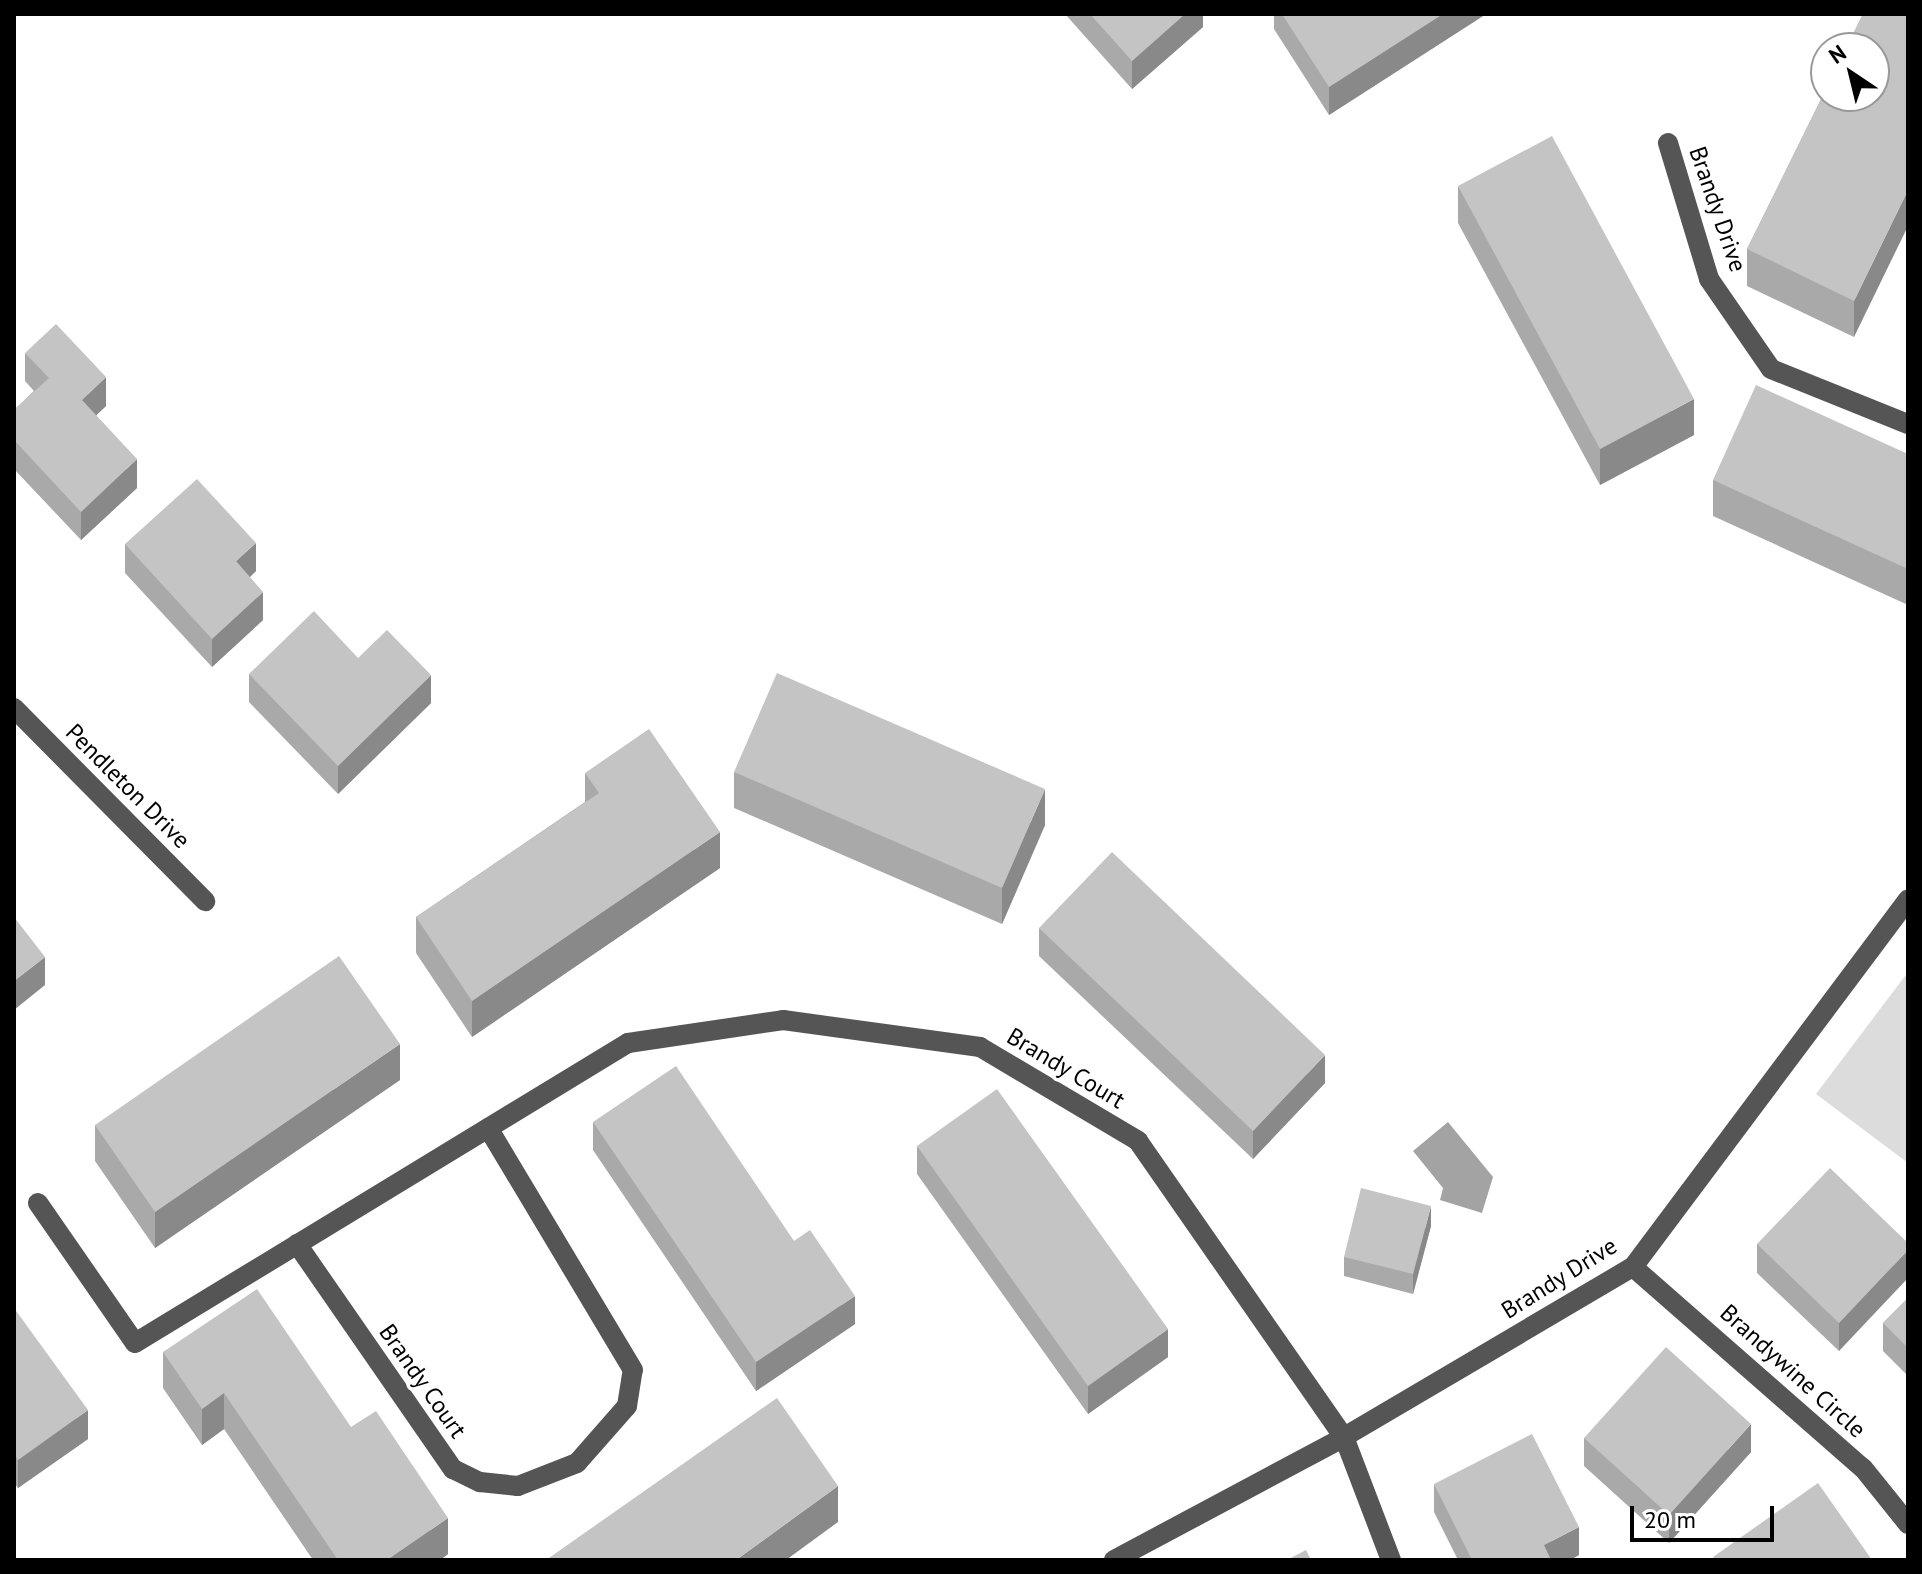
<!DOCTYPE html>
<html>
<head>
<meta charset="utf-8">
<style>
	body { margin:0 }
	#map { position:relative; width:1922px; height:1574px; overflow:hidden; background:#fff; font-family:"PT Sans",sans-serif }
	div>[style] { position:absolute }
	.green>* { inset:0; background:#dcdcdc }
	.water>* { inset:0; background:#a3a3a3 }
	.minor>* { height:20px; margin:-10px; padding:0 10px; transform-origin:10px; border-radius:10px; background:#555 }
	.wall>* { inset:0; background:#a9a9a9 }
	.shaded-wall>* { inset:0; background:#898989 }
	.building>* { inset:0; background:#c4c4c4 }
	span { translate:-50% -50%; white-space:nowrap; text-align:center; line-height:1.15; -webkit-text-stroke:7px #fff; paint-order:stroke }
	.street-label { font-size:24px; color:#000 }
	.frame { position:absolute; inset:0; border:16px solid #000; pointer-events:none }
	.north { position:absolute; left:1810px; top:32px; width:80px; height:80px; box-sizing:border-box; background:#fff; border:2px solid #999; border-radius:50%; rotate:325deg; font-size:22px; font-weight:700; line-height:32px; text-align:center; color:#000 }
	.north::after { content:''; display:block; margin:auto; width:28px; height:36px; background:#000; clip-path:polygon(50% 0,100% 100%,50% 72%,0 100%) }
	.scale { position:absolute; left:1630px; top:1506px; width:144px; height:36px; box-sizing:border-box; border:4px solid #000; border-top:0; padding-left:10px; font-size:24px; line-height:28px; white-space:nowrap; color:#000; -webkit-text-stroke:6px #fff; paint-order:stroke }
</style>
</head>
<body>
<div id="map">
	<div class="green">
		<div style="clip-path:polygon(1908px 972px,1908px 1163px,1816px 1094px)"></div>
	</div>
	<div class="water">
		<div style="clip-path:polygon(1448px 1122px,1493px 1177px,1482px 1213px,1440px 1200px,1443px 1188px,1413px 1151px)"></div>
	</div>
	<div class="minor">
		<div style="left:1668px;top:143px;width:142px;rotate:73.2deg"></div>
		<div style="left:1709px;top:279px;width:109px;rotate:55.4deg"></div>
		<div style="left:1771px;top:369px;width:148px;rotate:21.9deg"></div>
		<div style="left:14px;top:708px;width:272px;rotate:45.3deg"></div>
		<div style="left:38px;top:1203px;width:170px;rotate:55.3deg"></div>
		<div style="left:135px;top:1343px;width:577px;rotate:-31.32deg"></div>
		<div style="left:628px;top:1043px;width:157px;rotate:-8.4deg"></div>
		<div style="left:783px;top:1020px;width:199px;rotate:7.8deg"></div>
		<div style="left:980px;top:1047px;width:184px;rotate:30.7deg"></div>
		<div style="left:1138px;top:1141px;width:361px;rotate:55.2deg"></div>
		<div style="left:1344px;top:1437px;width:132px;rotate:69.1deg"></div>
		<div style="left:297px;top:1244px;width:274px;rotate:55.3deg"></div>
		<div style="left:453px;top:1469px;width:30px;rotate:26deg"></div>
		<div style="left:480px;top:1482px;width:38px;rotate:6deg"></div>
		<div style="left:518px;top:1486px;width:63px;rotate:-21.3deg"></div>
		<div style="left:577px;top:1463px;width:76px;rotate:-48.7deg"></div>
		<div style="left:627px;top:1406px;width:36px;rotate:-81deg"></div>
		<div style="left:633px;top:1370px;width:282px;rotate:-120.9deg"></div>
		<div style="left:1633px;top:1267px;width:305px;rotate:41.2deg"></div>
		<div style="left:1863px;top:1468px;width:72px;rotate:51.2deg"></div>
		<div style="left:1114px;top:1560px;width:261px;rotate:-28.1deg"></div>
		<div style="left:1344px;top:1437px;width:335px;rotate:-30.5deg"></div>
		<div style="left:1633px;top:1267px;width:459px;rotate:-53.2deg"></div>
	</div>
	<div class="wall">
		<div style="clip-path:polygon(1065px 14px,1203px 14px,1203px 27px,1132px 89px)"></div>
		<div style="clip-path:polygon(1274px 14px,1483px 14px,1483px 16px,1329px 115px,1274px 29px)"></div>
		<div style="clip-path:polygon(1863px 14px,1854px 337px,1747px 286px,1747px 249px)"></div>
		<div style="clip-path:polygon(1458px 186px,1694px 435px,1600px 485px,1458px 223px)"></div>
		<div style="clip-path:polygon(25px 353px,106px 406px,96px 415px,137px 488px,81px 540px,14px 469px,14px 410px,34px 391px,25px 381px)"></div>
		<div style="clip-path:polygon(1908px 454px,1908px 605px,1713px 516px,1713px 480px)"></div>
		<div style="clip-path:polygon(125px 544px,256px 571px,250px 577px,263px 620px,212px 667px,125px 573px)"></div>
		<div style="clip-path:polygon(249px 674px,431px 703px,338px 794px,249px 702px)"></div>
		<div style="clip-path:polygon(734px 772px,1045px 825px,1002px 924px,734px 808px)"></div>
		<div style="clip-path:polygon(585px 773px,720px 868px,472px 1037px,416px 953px,416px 917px,585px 802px)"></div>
		<div style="clip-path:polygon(1039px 928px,1325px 1083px,1253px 1159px,1039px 956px)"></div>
		<div style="clip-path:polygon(400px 1080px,155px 1248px,95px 1161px,95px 1125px)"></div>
		<div style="clip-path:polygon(593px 1122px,794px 1241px,855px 1324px,756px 1391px,593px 1150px)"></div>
		<div style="clip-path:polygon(917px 1146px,1168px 1357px,1088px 1414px,917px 1174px)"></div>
		<div style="clip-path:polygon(1431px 1226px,1413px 1294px,1344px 1276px,1344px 1257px)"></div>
		<div style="clip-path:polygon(1908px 1243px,1839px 1351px,1757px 1273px,1757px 1244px)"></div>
		<div style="clip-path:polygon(1908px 1298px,1908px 1376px,1883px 1351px,1883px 1323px)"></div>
		<div style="clip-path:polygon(14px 1308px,88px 1439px,18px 1488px,14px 1483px)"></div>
		<div style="clip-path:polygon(163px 1352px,351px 1427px,448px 1554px,440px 1560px,313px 1560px,224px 1429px,202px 1445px,163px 1388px)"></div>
		<div style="clip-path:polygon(1584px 1438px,1751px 1452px,1669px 1543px,1584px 1466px)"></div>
		<div style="clip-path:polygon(1434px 1484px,1579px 1555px,1570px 1560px,1458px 1560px,1434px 1512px)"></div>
	</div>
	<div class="shaded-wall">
		<div style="clip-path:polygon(1185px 14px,1203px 14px,1203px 27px,1132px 89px,1132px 61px)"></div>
		<div style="clip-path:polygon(1443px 14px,1483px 14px,1483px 16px,1329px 115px,1329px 87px)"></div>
		<div style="clip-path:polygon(1908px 190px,1908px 226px,1854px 337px,1854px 301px)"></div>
		<div style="clip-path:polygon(106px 377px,106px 406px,82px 429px,82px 400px)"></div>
		<div style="clip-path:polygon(1694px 399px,1694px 435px,1600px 485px,1600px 449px)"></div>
		<div style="clip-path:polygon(137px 459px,137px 488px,81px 540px,81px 512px)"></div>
		<div style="clip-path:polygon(256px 543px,256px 571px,236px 590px,236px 561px)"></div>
		<div style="clip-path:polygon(263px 592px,263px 620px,212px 667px,212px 639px)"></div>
		<div style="clip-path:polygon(431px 675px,431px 703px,338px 794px,338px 766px)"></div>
		<div style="clip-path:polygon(1045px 789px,1045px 825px,1002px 924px,1002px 888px)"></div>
		<div style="clip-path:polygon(720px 832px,720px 868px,472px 1037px,472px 1001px)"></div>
		<div style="clip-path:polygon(45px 957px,45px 985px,14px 1010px,14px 981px)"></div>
		<div style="clip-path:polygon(400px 1044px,400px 1080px,155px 1248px,155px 1212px)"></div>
		<div style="clip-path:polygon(1325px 1055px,1325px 1083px,1253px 1159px,1253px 1131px)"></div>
		<div style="clip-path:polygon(1431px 1206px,1431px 1226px,1413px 1294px,1413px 1274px)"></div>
		<div style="clip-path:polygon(1908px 1250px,1908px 1278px,1839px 1351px,1839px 1323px)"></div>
		<div style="clip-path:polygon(855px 1296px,855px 1324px,756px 1391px,756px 1362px)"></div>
		<div style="clip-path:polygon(1168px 1329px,1168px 1357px,1088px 1414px,1088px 1386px)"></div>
		<div style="clip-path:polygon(224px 1393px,224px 1429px,202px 1445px,202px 1409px)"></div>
		<div style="clip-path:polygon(88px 1410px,88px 1439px,18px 1488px,18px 1460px)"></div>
		<div style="clip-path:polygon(1751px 1424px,1751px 1452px,1669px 1543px,1669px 1515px)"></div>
		<div style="clip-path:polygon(838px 1486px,838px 1522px,786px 1560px,736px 1560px)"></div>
		<div style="clip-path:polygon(448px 1518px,448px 1554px,440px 1560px,387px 1560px)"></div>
		<div style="clip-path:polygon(1579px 1527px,1579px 1555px,1570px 1560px,1544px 1560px,1544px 1545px)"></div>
	</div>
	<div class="building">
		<div style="clip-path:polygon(1090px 14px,1185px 14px,1132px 61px)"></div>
		<div style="clip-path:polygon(1282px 14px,1443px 14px,1329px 87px)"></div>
		<div style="clip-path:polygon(1863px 14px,1908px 14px,1908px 190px,1854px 301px,1747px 249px,1826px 89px,1826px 96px,1874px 96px,1874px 48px,1846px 48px)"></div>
		<div style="clip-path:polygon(1552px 136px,1694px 399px,1600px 449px,1458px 186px)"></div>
		<div style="clip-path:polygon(56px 324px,106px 377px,82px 400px,137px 459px,81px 512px,14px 440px,14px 410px,49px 378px,25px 353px)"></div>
		<div style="clip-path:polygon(1756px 385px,1908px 454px,1908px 569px,1713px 480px)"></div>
		<div style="clip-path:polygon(197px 479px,256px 543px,236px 561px,263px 592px,212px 639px,125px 544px)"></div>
		<div style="clip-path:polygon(314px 611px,358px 658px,387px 630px,431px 675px,338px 766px,249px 674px)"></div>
		<div style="clip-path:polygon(777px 673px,1045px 789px,1002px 888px,734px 772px)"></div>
		<div style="clip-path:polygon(649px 729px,720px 832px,472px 1001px,416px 917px,599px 793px,585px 773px)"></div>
		<div style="clip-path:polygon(1112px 852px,1325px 1055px,1253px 1131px,1039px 928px)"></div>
		<div style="clip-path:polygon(14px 917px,45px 957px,14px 981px)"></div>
		<div style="clip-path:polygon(339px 956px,400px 1044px,155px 1212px,95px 1125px)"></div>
		<div style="clip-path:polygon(676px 1066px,794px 1241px,810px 1230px,855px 1296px,756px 1362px,593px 1122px)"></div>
		<div style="clip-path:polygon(997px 1089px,1168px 1329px,1088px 1386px,917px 1146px)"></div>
		<div style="clip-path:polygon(1830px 1168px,1908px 1243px,1908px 1250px,1839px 1323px,1757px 1244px)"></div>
		<div style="clip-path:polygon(1361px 1188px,1431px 1206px,1413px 1274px,1344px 1257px)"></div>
		<div style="clip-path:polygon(257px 1289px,351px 1427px,376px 1411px,448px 1518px,387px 1560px,338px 1560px,224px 1393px,202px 1409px,163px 1352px)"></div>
		<div style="clip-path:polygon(1908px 1298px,1908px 1348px,1883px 1323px)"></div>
		<div style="clip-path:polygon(14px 1308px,88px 1410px,18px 1460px,14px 1454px)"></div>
		<div style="clip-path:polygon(1666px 1347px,1751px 1424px,1669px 1515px,1584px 1438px)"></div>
		<div style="clip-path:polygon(777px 1398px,838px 1486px,736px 1560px,546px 1560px)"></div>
		<div style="clip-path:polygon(1532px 1434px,1579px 1527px,1544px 1545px,1551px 1560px,1472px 1560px,1434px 1484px)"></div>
		<div style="clip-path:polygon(1818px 1483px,1872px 1560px,1715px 1560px,1713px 1557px)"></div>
		<div style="clip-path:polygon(1306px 1550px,1311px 1560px,1287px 1560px)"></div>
	</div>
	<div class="street-label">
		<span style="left:1718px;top:209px;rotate:71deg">Brandy Drive</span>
		<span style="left:128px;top:786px;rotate:45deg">Pendleton Drive</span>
		<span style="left:1066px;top:1068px;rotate:31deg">Brandy Court</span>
		<span style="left:1559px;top:1278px;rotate:-32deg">Brandy Drive</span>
		<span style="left:1793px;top:1371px;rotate:42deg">Brandywine Circle</span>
		<span style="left:423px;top:1381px;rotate:55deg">Brandy Court</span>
	</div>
	<div class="frame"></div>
	<div class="north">N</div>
	<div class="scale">20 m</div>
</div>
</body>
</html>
